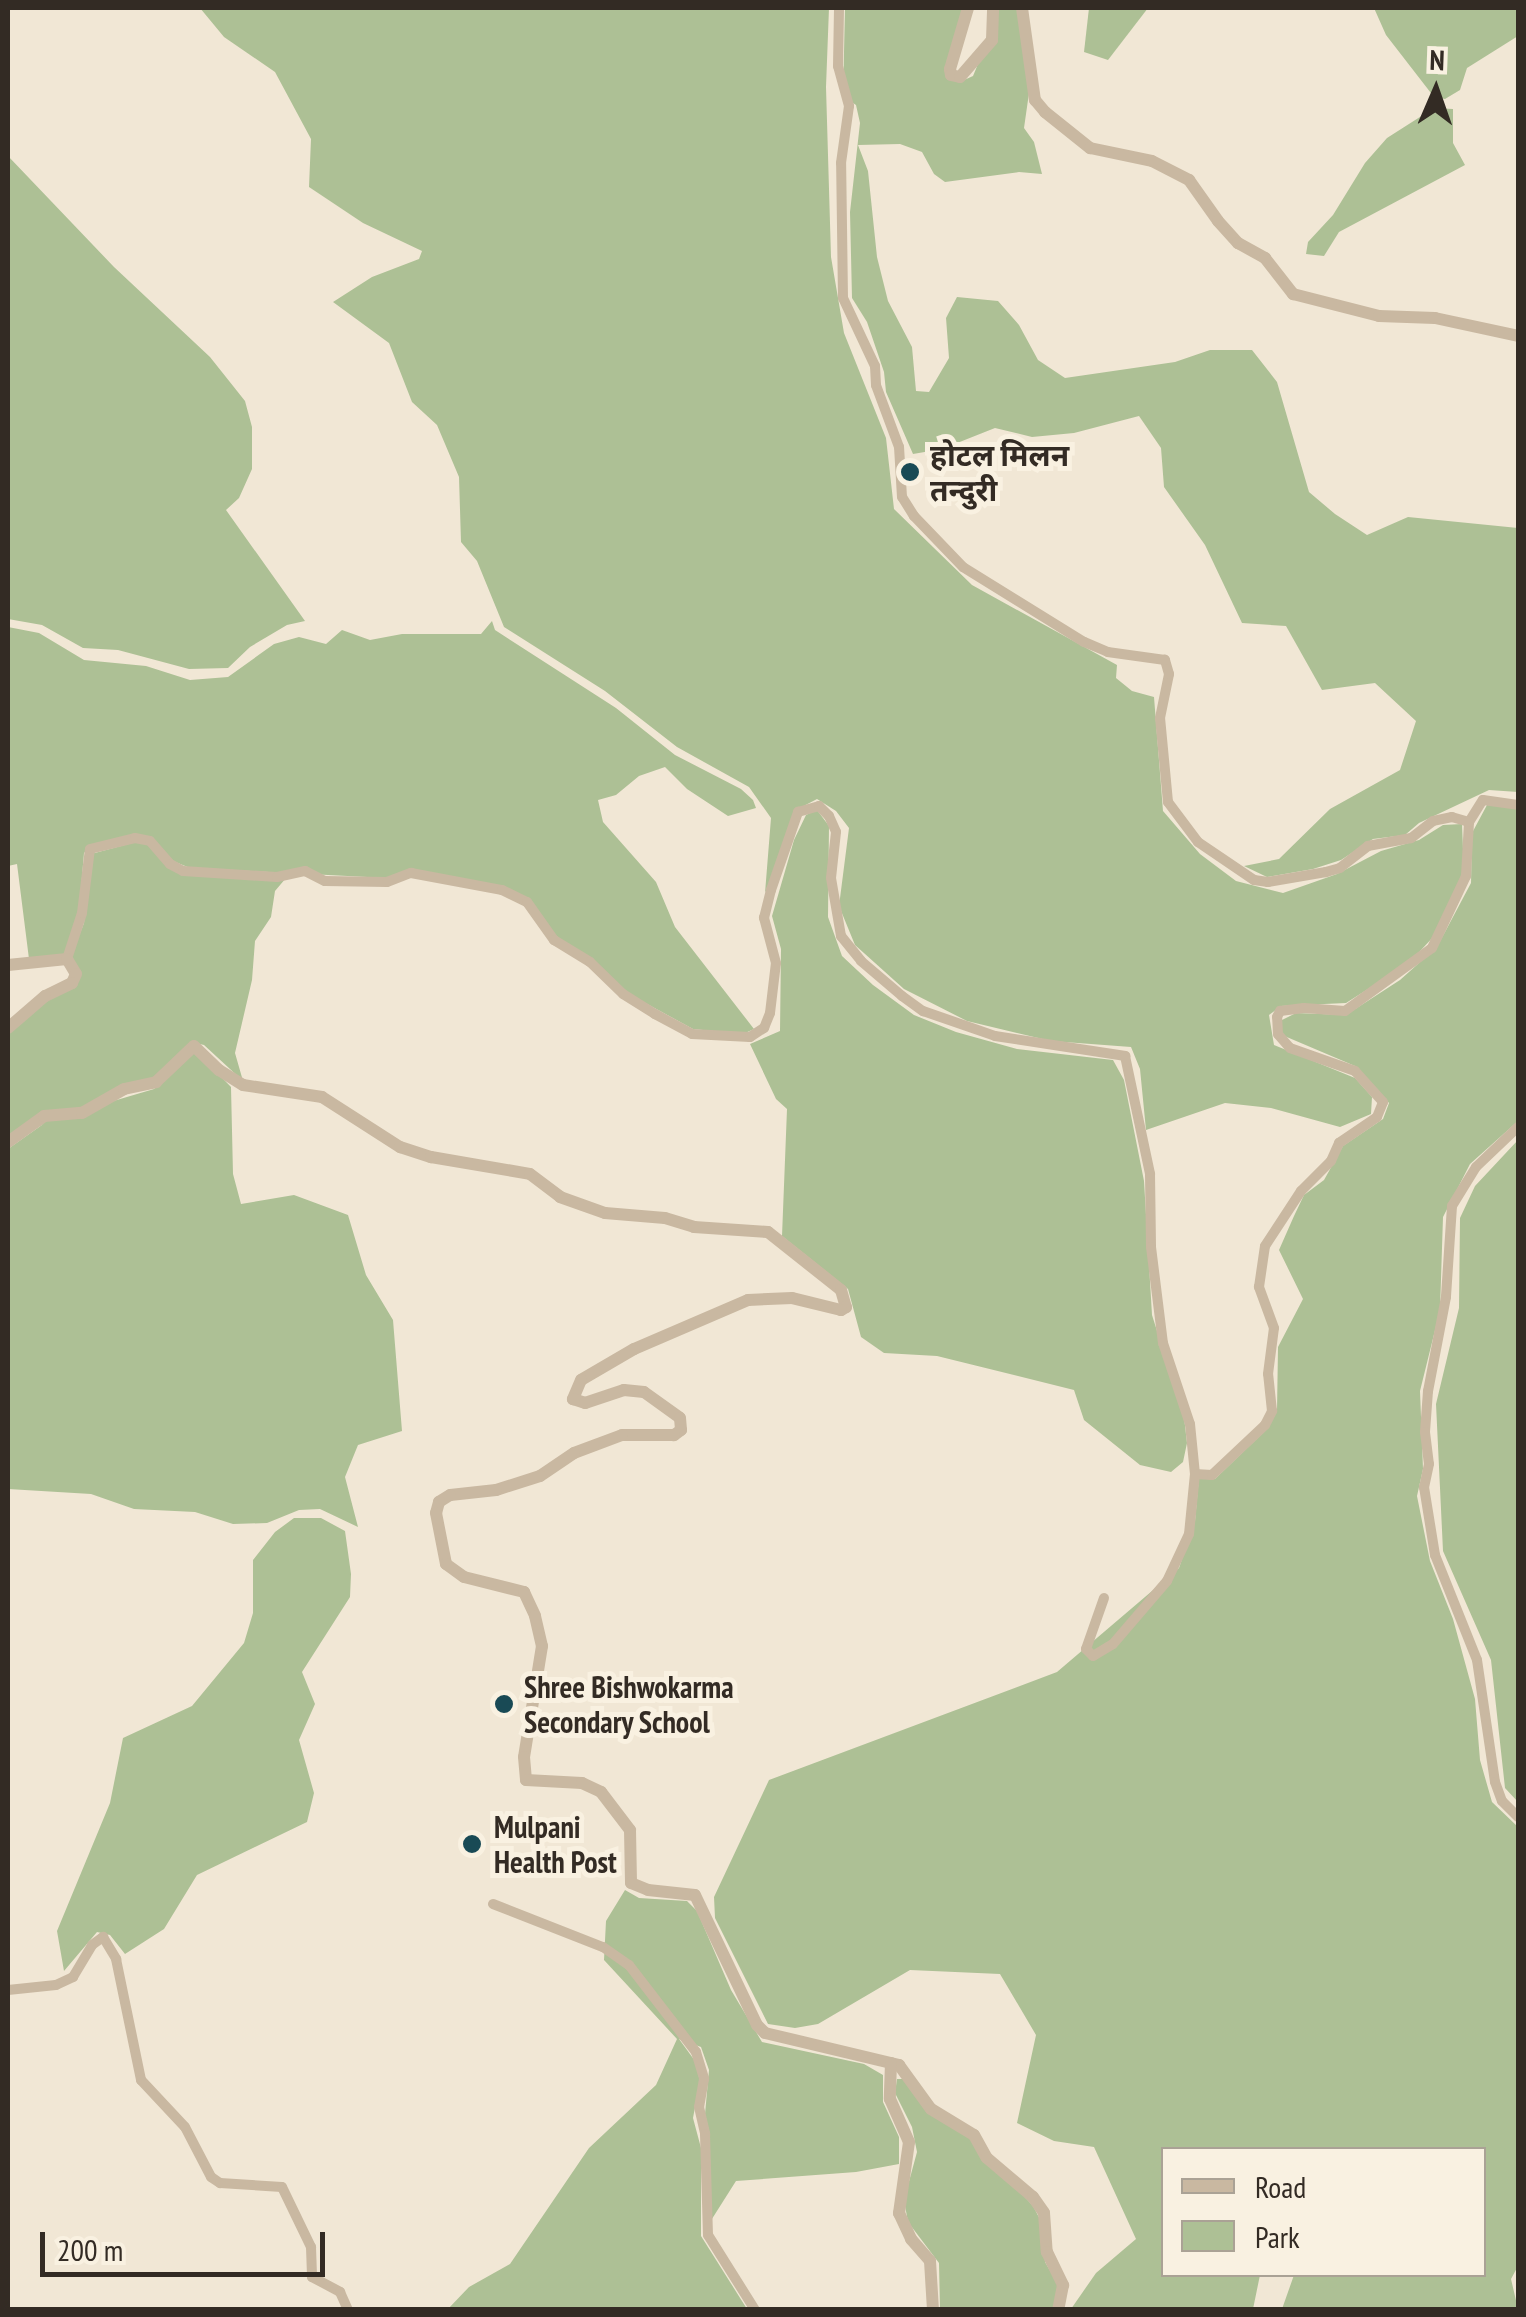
<!DOCTYPE html>
<html>
<head>
<meta charset="utf-8">
<style>
	body { margin:0 }
	#map { position:relative; width:1526px; height:2317px; overflow:hidden; background:#f1e7d5; font-family:"PT Sans Narrow","Noto Sans Devanagari",sans-serif }
	div>[style] { position:absolute }
	.green>* { inset:0; background:#adc095 }
	.minor>* { height:10px; margin:-5px; padding:0 5px; transform-origin:5px; border-radius:5px; background:#c9b8a1 }
	.tertiary>* { height:12px; margin:-6px; padding:0 6px; transform-origin:6px; border-radius:6px; background:#c9b8a1 }
	.dots>* { width:28px; height:28px; translate:-50% -50%; box-sizing:border-box; border:5px solid #f9f1e1; border-radius:50% }
	span { translate:-50% -50%; white-space:nowrap; text-align:center; line-height:1.15; -webkit-text-stroke:10px #f9f1e1; paint-order:stroke }
	.poi-label { font-size:30px; color:#332b24; font-weight:700 }
	.left { translate:0 -50%; text-align:left }
	.frame { position:absolute; inset:0; border:10px solid #332b24; pointer-events:none }
	.legend { position:absolute; left:1161px; top:2147px; width:325px; height:130px; box-sizing:border-box; background:#f9f1e1; border:2px solid #aaa295; margin:0; padding:12px 18px; list-style:none; font-size:30px; color:#332b24 }
	.legend li { display:flex; align-items:center; gap:20px; height:50px }
	.legend b { width:50px; border:2px solid #aaa295 }
	.north { position:absolute; left:1386px; top:40px; width:100px; height:100px; -webkit-text-stroke:8px #f9f1e1; paint-order:stroke; rotate:2deg; font-size:28px; font-weight:700; line-height:40px; text-align:center; color:#332b24 }
	.north::after { content:''; display:block; margin:auto; width:35px; height:45px; background:#332b24; clip-path:polygon(50% 0,100% 100%,50% 72%,0 100%) }
	.scale { position:absolute; left:40px; top:2232px; width:285px; height:45px; box-sizing:border-box; border:5px solid #332b24; border-top:0; padding-left:12px; font-size:30px; line-height:35px; white-space:nowrap; color:#332b24; -webkit-text-stroke:8px #f9f1e1; paint-order:stroke }
</style>
</head>
<body>
<div id="map">
	<div class="green">
		<div style="clip-path:polygon(200px 8px,829px 8px,826px 87px,831px 257px,844px 333px,886px 438px,894px 509px,972px 585px,1117px 665px,1116px 678px,1132px 691px,1154px 697px,1163px 811px,1200px 854px,1236px 881px,1283px 893px,1337px 874px,1381px 851px,1419px 840px,1443px 825px,1462px 824px,1464px 874px,1435px 935px,1409px 963px,1346px 1003px,1281px 1006px,1269px 1015px,1274px 1045px,1355px 1078px,1372px 1097px,1371px 1114px,1340px 1127px,1271px 1108px,1225px 1103px,1146px 1130px,1140px 1069px,1131px 1047px,1051px 1041px,967px 1021px,904px 989px,855px 945px,839px 906px,849px 828px,836px 811px,817px 799px,798px 809px,765px 893px,771px 818px,749px 787px,677px 747px,605px 691px,504px 627px,477px 561px,461px 542px,459px 477px,437px 425px,412px 402px,389px 343px,333px 302px,372px 277px,419px 259px,422px 251px,363px 223px,309px 187px,311px 139px,275px 72px,224px 37px)"></div>
		<div style="clip-path:polygon(845px 8px,966px 8px,949px 65px,962px 81px,973px 76px,978px 64px,996px 8px,1019px 8px,1029px 93px,1024px 128px,1034px 142px,1042px 174px,1019px 172px,945px 182px,934px 174px,922px 152px,900px 144px,858px 145px,868px 171px,877px 257px,888px 301px,912px 347px,916px 391px,929px 392px,949px 358px,946px 318px,957px 297px,998px 301px,1019px 325px,1038px 360px,1065px 378px,1175px 362px,1210px 350px,1252px 350px,1277px 382px,1309px 492px,1335px 514px,1367px 535px,1408px 517px,1518px 528px,1518px 792px,1489px 790px,1419px 823px,1405px 835px,1373px 839px,1341px 860px,1313px 869px,1267px 877px,1244px 866px,1279px 859px,1330px 809px,1400px 770px,1416px 721px,1375px 683px,1322px 690px,1286px 626px,1242px 623px,1205px 545px,1164px 487px,1161px 448px,1139px 416px,1074px 433px,1032px 437px,995px 428px,942px 449px,913px 454px,886px 392px,884px 372px,867px 322px,852px 298px,850px 212px,860px 123px,856px 105px,843px 96px)"></div>
		<div style="clip-path:polygon(1089px 8px,1148px 8px,1108px 60px,1084px 52px)"></div>
		<div style="clip-path:polygon(1374px 8px,1518px 8px,1518px 36px,1467px 68px,1460px 90px,1445px 99px,1434px 97px,1386px 35px)"></div>
		<div style="clip-path:polygon(1434px 108px,1453px 109px,1453px 143px,1465px 165px,1339px 232px,1324px 256px,1306px 254px,1308px 242px,1333px 215px,1365px 163px,1387px 138px)"></div>
		<div style="clip-path:polygon(8px 156px,114px 267px,210px 357px,245px 401px,252px 427px,252px 469px,239px 498px,226px 510px,305px 621px,287px 625px,250px 647px,228px 668px,189px 669px,118px 650px,83px 648px,42px 625px,8px 619px)"></div>
		<div style="clip-path:polygon(492px 621px,495px 630px,616px 708px,675px 755px,741px 789px,753px 800px,756px 808px,728px 816px,687px 789px,665px 767px,639px 776px,616px 795px,598px 800px,603px 822px,656px 882px,675px 927px,754px 1029px,743px 1034px,693px 1029px,627px 993px,554px 934px,518px 893px,419px 871px,387px 878px,190px 868px,173px 861px,152px 838px,91px 845px,84px 853px,79px 912px,66px 954px,29px 959px,17px 864px,8px 866px,8px 627px,39px 633px,84px 660px,146px 666px,190px 680px,228px 677px,274px 644px,299px 637px,326px 644px,342px 630px,370px 640px,402px 634px,481px 634px)"></div>
		<div style="clip-path:polygon(1487px 805px,1518px 808px,1518px 1121px,1470px 1164px,1443px 1217px,1440px 1310px,1420px 1391px,1423px 1469px,1417px 1496px,1430px 1561px,1453px 1619px,1475px 1699px,1480px 1760px,1492px 1802px,1518px 1827px,1518px 2266px,1511px 2279px,1518px 2309px,1282px 2309px,1294px 2275px,1484px 2274px,1484px 2150px,1164px 2150px,1164px 2274px,1260px 2275px,1253px 2309px,1071px 2309px,1096px 2273px,1136px 2239px,1094px 2147px,1054px 2141px,1017px 2123px,1036px 2035px,1000px 1974px,910px 1970px,818px 2024px,795px 2028px,768px 2024px,715px 1918px,714px 1897px,769px 1780px,1057px 1672px,1179px 1568px,1195px 1521px,1199px 1477px,1215px 1479px,1266px 1430px,1277px 1411px,1278px 1347px,1303px 1299px,1279px 1250px,1294px 1216px,1304px 1195px,1324px 1180px,1343px 1146px,1383px 1119px,1389px 1103px,1355px 1066px,1282px 1035px,1282px 1020px,1296px 1013px,1346px 1015px,1400px 980px,1437px 947px,1471px 883px,1472px 833px)"></div>
		<div style="clip-path:polygon(817px 810px,829px 826px,828px 917px,842px 956px,873px 985px,914px 1015px,956px 1032px,1017px 1049px,1113px 1060px,1124px 1080px,1144px 1181px,1152px 1315px,1184px 1417px,1187px 1443px,1183px 1462px,1171px 1472px,1140px 1465px,1084px 1420px,1074px 1390px,937px 1356px,884px 1353px,861px 1337px,848px 1289px,782px 1236px,787px 1109px,776px 1099px,750px 1044px,780px 1031px,781px 949px,772px 916px,794px 840px,806px 815px)"></div>
		<div style="clip-path:polygon(136px 842px,149px 845px,168px 867px,225px 878px,286px 878px,275px 891px,271px 917px,255px 941px,252px 980px,235px 1053px,243px 1081px,204px 1045px,191px 1042px,156px 1078px,8px 1139px,8px 1031px,48px 998px,77px 984px,72px 954px,84px 923px,91px 854px)"></div>
		<div style="clip-path:polygon(195px 1050px,231px 1087px,233px 1174px,241px 1204px,294px 1195px,348px 1215px,366px 1275px,393px 1320px,402px 1431px,358px 1445px,345px 1477px,358px 1527px,320px 1509px,299px 1510px,267px 1523px,233px 1524px,195px 1512px,134px 1509px,91px 1494px,8px 1489px,8px 1149px,49px 1120px,154px 1089px)"></div>
		<div style="clip-path:polygon(1518px 1140px,1518px 1802px,1505px 1788px,1491px 1660px,1443px 1551px,1436px 1404px,1459px 1308px,1460px 1218px,1475px 1186px)"></div>
		<div style="clip-path:polygon(294px 1518px,321px 1518px,345px 1531px,351px 1574px,350px 1597px,302px 1672px,315px 1704px,299px 1740px,314px 1793px,307px 1822px,197px 1875px,164px 1929px,125px 1954px,110px 1935px,97px 1932px,64px 1971px,57px 1931px,110px 1803px,123px 1738px,192px 1706px,244px 1643px,253px 1613px,253px 1560px,275px 1532px)"></div>
		<div style="clip-path:polygon(625px 1890px,639px 1898px,687px 1901px,697px 1911px,731px 1990px,762px 2042px,864px 2064px,883px 2075px,883px 2102px,899px 2137px,899px 2164px,856px 2172px,736px 2181px,710px 2222px,710px 2135px,705px 2114px,709px 2070px,701px 2047px,679px 2039px,695px 2061px,700px 2081px,693px 2118px,701px 2148px,701px 2236px,747px 2309px,447px 2310px,469px 2287px,510px 2264px,589px 2148px,656px 2085px,677px 2039px,604px 1960px,606px 1921px)"></div>
		<div style="clip-path:polygon(897px 2079px,903px 2079px,974px 2142px,1033px 2206px,1043px 2225px,1045px 2262px,1059px 2286px,1053px 2309px,940px 2309px,939px 2263px,908px 2222px,904px 2200px,917px 2152px,912px 2127px,895px 2093px)"></div>
	</div>
	<div class="minor">
		<div style="left:1469px;top:822px;width:26px;rotate:-58deg"></div>
		<div style="left:1483px;top:800px;width:35px;rotate:8deg"></div>
		<div style="left:67px;top:959px;width:48px;rotate:-71.9deg"></div>
		<div style="left:82px;top:913px;width:64px;rotate:-82.9deg"></div>
		<div style="left:90px;top:849px;width:46px;rotate:-13.7deg"></div>
		<div style="left:135px;top:838px;width:15px;rotate:11deg"></div>
		<div style="left:150px;top:841px;width:30px;rotate:49deg"></div>
		<div style="left:170px;top:864px;width:15px;rotate:28deg"></div>
		<div style="left:183px;top:871px;width:94px;rotate:3.7deg"></div>
		<div style="left:277px;top:877px;width:29px;rotate:-12deg"></div>
		<div style="left:305px;top:871px;width:22px;rotate:27deg"></div>
		<div style="left:325px;top:881px;width:62px;rotate:0.9deg"></div>
		<div style="left:387px;top:882px;width:26px;rotate:-21deg"></div>
		<div style="left:411px;top:873px;width:93px;rotate:10.6deg"></div>
		<div style="left:502px;top:890px;width:28px;rotate:26deg"></div>
		<div style="left:527px;top:902px;width:47px;rotate:54.6deg"></div>
		<div style="left:554px;top:940px;width:42px;rotate:31.4deg"></div>
		<div style="left:590px;top:962px;width:46px;rotate:44.1deg"></div>
		<div style="left:623px;top:994px;width:38px;rotate:32deg"></div>
		<div style="left:655px;top:1014px;width:42px;rotate:28.4deg"></div>
		<div style="left:692px;top:1034px;width:58px;rotate:3deg"></div>
		<div style="left:750px;top:1037px;width:17px;rotate:-33deg"></div>
		<div style="left:764px;top:1028px;width:16px;rotate:-68deg"></div>
		<div style="left:770px;top:1013px;width:50px;rotate:-83.2deg"></div>
		<div style="left:776px;top:963px;width:47px;rotate:-104.9deg"></div>
		<div style="left:764px;top:918px;width:29px;rotate:-76deg"></div>
		<div style="left:771px;top:890px;width:83px;rotate:-70.9deg"></div>
		<div style="left:798px;top:812px;width:22px;rotate:-16deg"></div>
		<div style="left:819px;top:806px;width:14px;rotate:45deg"></div>
		<div style="left:829px;top:816px;width:17px;rotate:66deg"></div>
		<div style="left:836px;top:832px;width:46px;rotate:96.2deg"></div>
		<div style="left:831px;top:878px;width:59px;rotate:80.2deg"></div>
		<div style="left:841px;top:936px;width:32px;rotate:51deg"></div>
		<div style="left:861px;top:961px;width:54px;rotate:40.5deg"></div>
		<div style="left:902px;top:996px;width:26px;rotate:36deg"></div>
		<div style="left:923px;top:1011px;width:76px;rotate:19.1deg"></div>
		<div style="left:995px;top:1036px;width:132px;rotate:8.7deg"></div>
		<div style="left:1125px;top:1056px;width:121px;rotate:78deg"></div>
		<div style="left:1150px;top:1174px;width:73px;rotate:89.2deg"></div>
		<div style="left:1151px;top:1247px;width:97px;rotate:82.9deg"></div>
		<div style="left:1163px;top:1343px;width:85px;rotate:71.6deg"></div>
		<div style="left:1190px;top:1424px;width:50px;rotate:84.3deg"></div>
		<div style="left:1195px;top:1474px;width:17px;rotate:3deg"></div>
		<div style="left:1212px;top:1475px;width:73px;rotate:-43.3deg"></div>
		<div style="left:1265px;top:1425px;width:16px;rotate:-63deg"></div>
		<div style="left:1272px;top:1411px;width:37px;rotate:-96deg"></div>
		<div style="left:1268px;top:1374px;width:46px;rotate:-82.6deg"></div>
		<div style="left:1274px;top:1328px;width:44px;rotate:-110.1deg"></div>
		<div style="left:1259px;top:1287px;width:41px;rotate:-81.7deg"></div>
		<div style="left:1265px;top:1246px;width:66px;rotate:-56.8deg"></div>
		<div style="left:1301px;top:1191px;width:42px;rotate:-45deg"></div>
		<div style="left:1331px;top:1161px;width:20px;rotate:-66deg"></div>
		<div style="left:1339px;top:1143px;width:46px;rotate:-34.4deg"></div>
		<div style="left:1377px;top:1117px;width:16px;rotate:-68deg"></div>
		<div style="left:1383px;top:1102px;width:42px;rotate:-132.1deg"></div>
		<div style="left:1355px;top:1071px;width:69px;rotate:-160.5deg"></div>
		<div style="left:1290px;top:1048px;width:18px;rotate:-131deg"></div>
		<div style="left:1278px;top:1034px;width:17px;rotate:-93deg"></div>
		<div style="left:1277px;top:1017px;width:7px;rotate:-63deg"></div>
		<div style="left:1280px;top:1011px;width:24px;rotate:-7deg"></div>
		<div style="left:1304px;top:1008px;width:41px;rotate:4.2deg"></div>
		<div style="left:1345px;top:1011px;width:107px;rotate:-35.9deg"></div>
		<div style="left:1432px;top:948px;width:80px;rotate:-64.7deg"></div>
		<div style="left:1466px;top:876px;width:54px;rotate:-86.8deg"></div>
		<div style="left:1469px;top:822px;width:18px;rotate:-164deg"></div>
		<div style="left:1452px;top:817px;width:19px;rotate:168deg"></div>
		<div style="left:1433px;top:821px;width:28px;rotate:142deg"></div>
		<div style="left:1411px;top:838px;width:44px;rotate:169.5deg"></div>
		<div style="left:1368px;top:846px;width:36px;rotate:142deg"></div>
		<div style="left:1340px;top:868px;width:15px;rotate:164deg"></div>
		<div style="left:1326px;top:872px;width:59px;rotate:170.2deg"></div>
		<div style="left:1268px;top:882px;width:14px;rotate:-172deg"></div>
		<div style="left:1254px;top:880px;width:68px;rotate:-145.8deg"></div>
		<div style="left:1198px;top:842px;width:50px;rotate:-126.9deg"></div>
		<div style="left:1168px;top:802px;width:84px;rotate:-95.4deg"></div>
		<div style="left:1160px;top:718px;width:45px;rotate:-78.4deg"></div>
		<div style="left:1169px;top:674px;width:15px;rotate:-106deg"></div>
		<div style="left:1165px;top:660px;width:58px;rotate:-172deg"></div>
		<div style="left:1108px;top:652px;width:26px;rotate:-157deg"></div>
		<div style="left:1084px;top:642px;width:142px;rotate:-148.2deg"></div>
		<div style="left:963px;top:567px;width:71px;rotate:-133.9deg"></div>
		<div style="left:914px;top:516px;width:22px;rotate:-122deg"></div>
		<div style="left:902px;top:497px;width:50px;rotate:-93.4deg"></div>
		<div style="left:899px;top:447px;width:66px;rotate:-110.4deg"></div>
		<div style="left:876px;top:385px;width:19px;rotate:-93deg"></div>
		<div style="left:875px;top:366px;width:75px;rotate:-115.2deg"></div>
		<div style="left:843px;top:298px;width:135px;rotate:-90.8deg"></div>
		<div style="left:841px;top:163px;width:58px;rotate:-82deg"></div>
		<div style="left:849px;top:106px;width:41px;rotate:-105.4deg"></div>
		<div style="left:838px;top:66px;width:58px;rotate:-89deg"></div>
		<div style="left:1518px;top:1127px;width:58px;rotate:136.4deg"></div>
		<div style="left:1476px;top:1167px;width:46px;rotate:121.6deg"></div>
		<div style="left:1452px;top:1206px;width:91px;rotate:93.8deg"></div>
		<div style="left:1446px;top:1297px;width:96px;rotate:100.8deg"></div>
		<div style="left:1428px;top:1391px;width:41px;rotate:94.2deg"></div>
		<div style="left:1425px;top:1432px;width:32px;rotate:83deg"></div>
		<div style="left:1429px;top:1464px;width:24px;rotate:102deg"></div>
		<div style="left:1424px;top:1487px;width:69px;rotate:80.8deg"></div>
		<div style="left:1435px;top:1555px;width:113px;rotate:68.2deg"></div>
		<div style="left:1477px;top:1660px;width:123px;rotate:81.6deg"></div>
		<div style="left:1495px;top:1782px;width:20px;rotate:70deg"></div>
		<div style="left:1502px;top:1801px;width:23px;rotate:45deg"></div>
		<div style="left:1104px;top:1598px;width:54px;rotate:109.4deg"></div>
		<div style="left:1086px;top:1649px;width:10px;rotate:45deg"></div>
		<div style="left:1093px;top:1656px;width:23px;rotate:-31deg"></div>
		<div style="left:1113px;top:1644px;width:83px;rotate:-49.4deg"></div>
		<div style="left:1167px;top:1581px;width:52px;rotate:-64.9deg"></div>
		<div style="left:1189px;top:1534px;width:60px;rotate:-84.3deg"></div>
		<div style="left:493px;top:1904px;width:118px;rotate:21.4deg"></div>
		<div style="left:603px;top:1947px;width:32px;rotate:35deg"></div>
		<div style="left:629px;top:1965px;width:110px;rotate:52.4deg"></div>
		<div style="left:696px;top:2052px;width:28px;rotate:73deg"></div>
		<div style="left:704px;top:2079px;width:28px;rotate:100deg"></div>
		<div style="left:699px;top:2107px;width:28px;rotate:77deg"></div>
		<div style="left:705px;top:2134px;width:101px;rotate:88.3deg"></div>
		<div style="left:708px;top:2235px;width:89px;rotate:57.9deg"></div>
		<div style="left:8px;top:1990px;width:48px;rotate:-5.9deg"></div>
		<div style="left:56px;top:1985px;width:19px;rotate:-25deg"></div>
		<div style="left:73px;top:1977px;width:37px;rotate:-59deg"></div>
		<div style="left:92px;top:1945px;width:14px;rotate:-36deg"></div>
		<div style="left:103px;top:1937px;width:26px;rotate:59deg"></div>
		<div style="left:116px;top:1959px;width:124px;rotate:78.3deg"></div>
		<div style="left:141px;top:2080px;width:64px;rotate:46.9deg"></div>
		<div style="left:185px;top:2127px;width:56px;rotate:62.5deg"></div>
		<div style="left:211px;top:2177px;width:11px;rotate:34deg"></div>
		<div style="left:220px;top:2183px;width:62px;rotate:3.7deg"></div>
		<div style="left:282px;top:2187px;width:67px;rotate:64.2deg"></div>
		<div style="left:311px;top:2247px;width:30px;rotate:88deg"></div>
		<div style="left:312px;top:2277px;width:32px;rotate:28deg"></div>
		<div style="left:340px;top:2292px;width:20px;rotate:66deg"></div>
	</div>
	<div class="tertiary">
		<div style="left:968px;top:8px;width:64px;rotate:106.4deg"></div>
		<div style="left:950px;top:69px;width:6px;rotate:81deg"></div>
		<div style="left:951px;top:75px;width:9px;rotate:13deg"></div>
		<div style="left:960px;top:77px;width:49px;rotate:-49.1deg"></div>
		<div style="left:992px;top:40px;width:32px;rotate:-88deg"></div>
		<div style="left:1022px;top:8px;width:93px;rotate:82deg"></div>
		<div style="left:1035px;top:100px;width:16px;rotate:50deg"></div>
		<div style="left:1045px;top:112px;width:58px;rotate:38.7deg"></div>
		<div style="left:1090px;top:148px;width:63px;rotate:11.8deg"></div>
		<div style="left:1152px;top:161px;width:42px;rotate:27.2deg"></div>
		<div style="left:1189px;top:180px;width:50px;rotate:54.7deg"></div>
		<div style="left:1218px;top:221px;width:30px;rotate:48deg"></div>
		<div style="left:1238px;top:243px;width:31px;rotate:29deg"></div>
		<div style="left:1265px;top:258px;width:46px;rotate:52.1deg"></div>
		<div style="left:1293px;top:294px;width:89px;rotate:14.3deg"></div>
		<div style="left:1379px;top:316px;width:56px;rotate:2deg"></div>
		<div style="left:1435px;top:318px;width:85px;rotate:12.2deg"></div>
		<div style="left:8px;top:965px;width:59px;rotate:-5.8deg"></div>
		<div style="left:67px;top:959px;width:17px;rotate:59deg"></div>
		<div style="left:76px;top:974px;width:10px;rotate:114deg"></div>
		<div style="left:72px;top:983px;width:30px;rotate:154deg"></div>
		<div style="left:45px;top:996px;width:49px;rotate:139.1deg"></div>
		<div style="left:8px;top:1142px;width:44px;rotate:-35.8deg"></div>
		<div style="left:44px;top:1116px;width:38px;rotate:-5deg"></div>
		<div style="left:82px;top:1113px;width:48px;rotate:-29.7deg"></div>
		<div style="left:124px;top:1089px;width:33px;rotate:-12deg"></div>
		<div style="left:156px;top:1082px;width:52px;rotate:-43.5deg"></div>
		<div style="left:194px;top:1046px;width:35px;rotate:44deg"></div>
		<div style="left:219px;top:1070px;width:28px;rotate:32deg"></div>
		<div style="left:243px;top:1085px;width:80px;rotate:8.6deg"></div>
		<div style="left:322px;top:1097px;width:93px;rotate:32.7deg"></div>
		<div style="left:400px;top:1147px;width:33px;rotate:18deg"></div>
		<div style="left:431px;top:1157px;width:100px;rotate:9.7deg"></div>
		<div style="left:530px;top:1174px;width:38px;rotate:37deg"></div>
		<div style="left:560px;top:1197px;width:48px;rotate:19.6deg"></div>
		<div style="left:605px;top:1213px;width:60px;rotate:4.8deg"></div>
		<div style="left:665px;top:1218px;width:30px;rotate:17deg"></div>
		<div style="left:694px;top:1227px;width:74px;rotate:3.9deg"></div>
		<div style="left:768px;top:1232px;width:93px;rotate:38.5deg"></div>
		<div style="left:841px;top:1290px;width:18px;rotate:74deg"></div>
		<div style="left:846px;top:1307px;width:6px;rotate:149deg"></div>
		<div style="left:841px;top:1310px;width:50px;rotate:-166.2deg"></div>
		<div style="left:792px;top:1298px;width:44px;rotate:177.4deg"></div>
		<div style="left:748px;top:1300px;width:124px;rotate:156.7deg"></div>
		<div style="left:634px;top:1349px;width:61px;rotate:149.7deg"></div>
		<div style="left:581px;top:1380px;width:21px;rotate:113deg"></div>
		<div style="left:573px;top:1399px;width:13px;rotate:18deg"></div>
		<div style="left:585px;top:1403px;width:41px;rotate:-18.4deg"></div>
		<div style="left:624px;top:1390px;width:20px;rotate:6deg"></div>
		<div style="left:644px;top:1392px;width:44px;rotate:35.8deg"></div>
		<div style="left:680px;top:1418px;width:12px;rotate:85deg"></div>
		<div style="left:681px;top:1430px;width:9px;rotate:144deg"></div>
		<div style="left:674px;top:1435px;width:52px;rotate:180deg"></div>
		<div style="left:622px;top:1435px;width:51px;rotate:159.4deg"></div>
		<div style="left:574px;top:1453px;width:41px;rotate:145.9deg"></div>
		<div style="left:540px;top:1476px;width:46px;rotate:162.3deg"></div>
		<div style="left:496px;top:1490px;width:46px;rotate:173.8deg"></div>
		<div style="left:450px;top:1495px;width:13px;rotate:148deg"></div>
		<div style="left:439px;top:1502px;width:11px;rotate:105deg"></div>
		<div style="left:436px;top:1513px;width:52px;rotate:78.9deg"></div>
		<div style="left:446px;top:1564px;width:22px;rotate:36deg"></div>
		<div style="left:464px;top:1577px;width:62px;rotate:14deg"></div>
		<div style="left:524px;top:1592px;width:26px;rotate:65deg"></div>
		<div style="left:535px;top:1616px;width:31px;rotate:77deg"></div>
		<div style="left:542px;top:1646px;width:112px;rotate:99.2deg"></div>
		<div style="left:524px;top:1757px;width:23px;rotate:85deg"></div>
		<div style="left:526px;top:1780px;width:56px;rotate:3.1deg"></div>
		<div style="left:582px;top:1783px;width:21px;rotate:25deg"></div>
		<div style="left:601px;top:1792px;width:48px;rotate:52.7deg"></div>
		<div style="left:630px;top:1830px;width:53px;rotate:88.9deg"></div>
		<div style="left:631px;top:1883px;width:18px;rotate:22deg"></div>
		<div style="left:648px;top:1890px;width:47px;rotate:6.1deg"></div>
		<div style="left:695px;top:1895px;width:144px;rotate:64.5deg"></div>
		<div style="left:757px;top:2025px;width:11px;rotate:45deg"></div>
		<div style="left:765px;top:2033px;width:138px;rotate:13.4deg"></div>
		<div style="left:899px;top:2065px;width:54px;rotate:54deg"></div>
		<div style="left:931px;top:2109px;width:50px;rotate:31.2deg"></div>
		<div style="left:974px;top:2135px;width:26px;rotate:61deg"></div>
		<div style="left:987px;top:2158px;width:60px;rotate:40.3deg"></div>
		<div style="left:1033px;top:2197px;width:19px;rotate:55deg"></div>
		<div style="left:1044px;top:2213px;width:39px;rotate:86deg"></div>
		<div style="left:1047px;top:2252px;width:37px;rotate:64deg"></div>
		<div style="left:1063px;top:2285px;width:25px;rotate:101deg"></div>
		<div style="left:891px;top:2063px;width:36px;rotate:92deg"></div>
		<div style="left:890px;top:2099px;width:47px;rotate:66.2deg"></div>
		<div style="left:909px;top:2142px;width:72px;rotate:98deg"></div>
		<div style="left:899px;top:2213px;width:29px;rotate:65deg"></div>
		<div style="left:911px;top:2239px;width:29px;rotate:49deg"></div>
		<div style="left:930px;top:2261px;width:49px;rotate:86.5deg"></div>
	</div>
	<div class="dots">
		<div style="left:910px;top:472px;background:#194a55"></div>
		<div style="left:504px;top:1704px;background:#194a55"></div>
		<div style="left:472px;top:1844px;background:#194a55"></div>
	</div>
	<div class="poi-label">
		<span class="left" style="left:930px;top:472px">होटल मिलन<br>तन्दुरी</span>
		<span class="left" style="left:524px;top:1704px">Shree Bishwokarma<br>Secondary School</span>
		<span class="left" style="left:494px;top:1844px">Mulpani<br>Health Post</span>
	</div>
	<div class="frame"></div>
	<ul class="legend">
	<li><b style="height:12px;background:#c9b8a1"></b>Road</li>
	<li><b style="height:28px;background:#adc095"></b>Park</li>
	</ul>
	<div class="north">N</div>
	<div class="scale">200 m</div>
</div>
</body>
</html>
